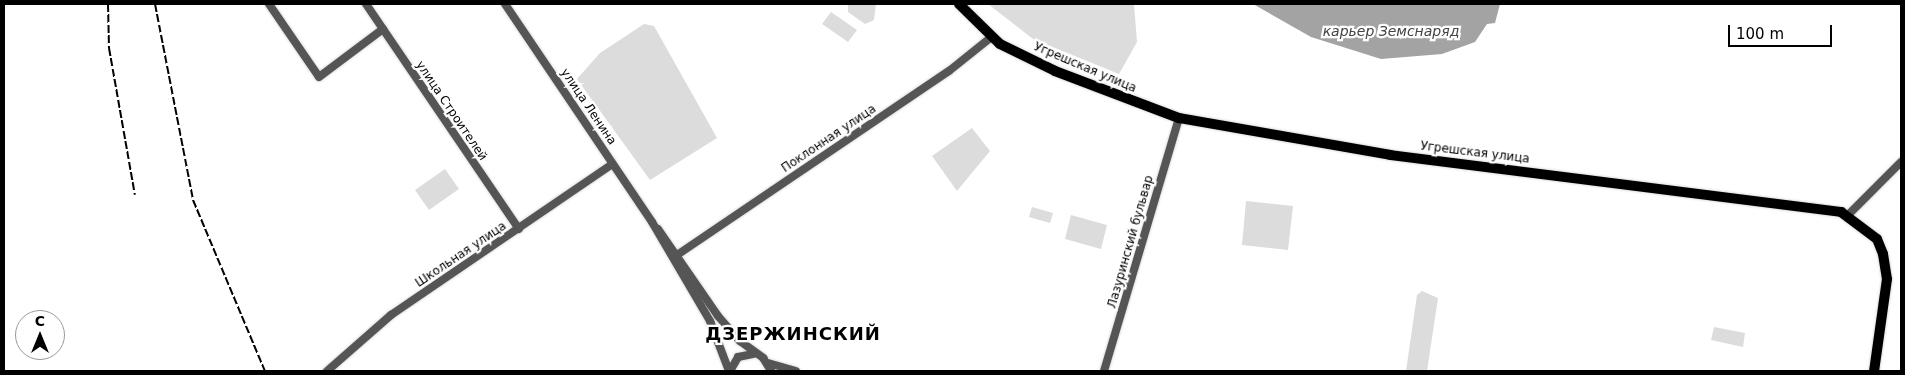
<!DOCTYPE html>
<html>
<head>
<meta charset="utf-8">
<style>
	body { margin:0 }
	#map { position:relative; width:1905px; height:375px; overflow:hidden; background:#fff; font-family:"DejaVu Sans",sans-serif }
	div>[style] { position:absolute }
	.green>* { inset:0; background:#dcdcdc }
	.water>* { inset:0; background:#a3a3a3 }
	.roads { filter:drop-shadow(0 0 1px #dbdbdb) drop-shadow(0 0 1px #dbdbdb) }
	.minor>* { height:8px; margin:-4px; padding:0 4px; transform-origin:4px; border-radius:4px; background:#555 }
	.major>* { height:10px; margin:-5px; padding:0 5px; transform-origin:5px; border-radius:5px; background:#000 }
	.rail>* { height:2px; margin-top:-1px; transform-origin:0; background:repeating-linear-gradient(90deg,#000 0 8px,transparent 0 10.5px) }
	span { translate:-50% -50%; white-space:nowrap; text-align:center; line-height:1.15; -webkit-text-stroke:4.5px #fff; paint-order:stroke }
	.street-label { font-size:12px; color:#000 }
	.water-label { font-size:14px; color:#444; font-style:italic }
	.district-label { font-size:18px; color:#000; font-weight:700; letter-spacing:1px }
	.frame { position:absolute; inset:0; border:5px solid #000; pointer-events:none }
	.north { position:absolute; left:15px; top:310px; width:50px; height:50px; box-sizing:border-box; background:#fff; border:1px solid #999; border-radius:50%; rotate:0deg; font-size:14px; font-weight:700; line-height:20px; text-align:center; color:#000 }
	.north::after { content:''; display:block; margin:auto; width:18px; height:22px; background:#000; clip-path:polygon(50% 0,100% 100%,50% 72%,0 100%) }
	.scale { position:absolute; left:1728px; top:25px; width:104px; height:22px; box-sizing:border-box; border:2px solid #000; border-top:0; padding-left:6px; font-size:15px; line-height:18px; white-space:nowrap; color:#000; -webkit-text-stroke:4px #fff; paint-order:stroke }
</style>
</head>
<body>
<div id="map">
	<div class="green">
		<div style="clip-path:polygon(876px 4px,874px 20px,865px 24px,848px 12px,848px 4px)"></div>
		<div style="clip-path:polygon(988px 4px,1134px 4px,1137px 42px,1119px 74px,1033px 39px)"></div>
		<div style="clip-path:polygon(831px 12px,857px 30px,848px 42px,822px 24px)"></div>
		<div style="clip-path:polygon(644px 24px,654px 26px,717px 138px,650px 180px,577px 79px,600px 53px)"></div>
		<div style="clip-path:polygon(972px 128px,990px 151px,957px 191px,932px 156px)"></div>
		<div style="clip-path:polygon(445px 169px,459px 189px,429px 210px,415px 190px)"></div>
		<div style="clip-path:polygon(1246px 201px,1293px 206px,1288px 250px,1242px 245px)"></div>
		<div style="clip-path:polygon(1032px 207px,1053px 213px,1050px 223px,1029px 217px)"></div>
		<div style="clip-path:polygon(1071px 215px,1107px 225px,1101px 249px,1065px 239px)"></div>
		<div style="clip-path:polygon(1422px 291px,1438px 298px,1427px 371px,1406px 371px,1417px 295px)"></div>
		<div style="clip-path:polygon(1714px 327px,1745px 333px,1743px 347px,1711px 340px)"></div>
	</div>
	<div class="water">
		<div style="clip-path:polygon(1253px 4px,1500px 4px,1495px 23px,1487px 24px,1475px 42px,1442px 54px,1381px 59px,1311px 37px)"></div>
	</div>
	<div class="roads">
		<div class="minor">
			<div style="left:269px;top:4px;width:88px;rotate:55.6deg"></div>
			<div style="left:319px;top:77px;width:80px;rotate:-36.9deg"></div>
			<div style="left:366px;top:4px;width:272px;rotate:55.8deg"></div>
			<div style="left:505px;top:4px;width:263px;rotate:56deg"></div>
			<div style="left:652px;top:222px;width:115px;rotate:59.6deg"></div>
			<div style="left:710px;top:321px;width:53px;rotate:69.2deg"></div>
			<div style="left:1848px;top:215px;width:75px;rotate:-45deg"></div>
			<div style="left:658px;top:229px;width:106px;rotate:55.4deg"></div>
			<div style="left:718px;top:316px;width:33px;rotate:49deg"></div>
			<div style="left:740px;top:341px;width:29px;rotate:36deg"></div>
			<div style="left:763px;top:358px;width:15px;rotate:58deg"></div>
			<div style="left:677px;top:255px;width:328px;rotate:-34.1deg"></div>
			<div style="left:949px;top:71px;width:53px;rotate:-38.8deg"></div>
			<div style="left:768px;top:363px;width:29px;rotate:16deg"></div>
			<div style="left:327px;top:371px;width:85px;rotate:-41.2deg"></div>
			<div style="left:391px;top:315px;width:268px;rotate:-34.3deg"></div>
			<div style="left:730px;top:371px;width:16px;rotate:-60deg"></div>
			<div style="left:738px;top:357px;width:16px;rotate:-11deg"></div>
			<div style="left:1104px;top:371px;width:264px;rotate:-73.5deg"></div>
		</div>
		<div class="major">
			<div style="left:959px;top:4px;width:57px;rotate:44.3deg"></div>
			<div style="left:1000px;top:44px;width:61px;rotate:26.1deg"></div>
			<div style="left:1055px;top:71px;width:133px;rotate:20.8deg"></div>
			<div style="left:1179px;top:118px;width:214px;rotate:9.9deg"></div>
			<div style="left:1390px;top:155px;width:455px;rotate:7.2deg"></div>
			<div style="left:1841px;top:212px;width:45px;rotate:36.9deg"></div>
			<div style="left:1877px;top:239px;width:16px;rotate:68deg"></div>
			<div style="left:1883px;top:254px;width:25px;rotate:81deg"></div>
			<div style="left:1887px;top:279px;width:93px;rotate:98deg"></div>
		</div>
	</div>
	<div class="rail">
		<div style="left:108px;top:4px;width:44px;rotate:88.7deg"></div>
		<div style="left:109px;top:48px;width:149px;rotate:80deg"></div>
		<div style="left:155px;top:4px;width:200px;rotate:79deg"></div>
		<div style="left:193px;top:200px;width:186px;rotate:67.2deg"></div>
	</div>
	<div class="street-label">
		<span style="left:1085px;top:68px;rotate:23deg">Угрешская улица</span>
		<span style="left:588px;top:107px;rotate:56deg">улица Ленина</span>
		<span style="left:451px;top:111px;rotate:56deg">улица Строителей</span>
		<span style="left:829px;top:139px;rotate:-34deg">Поклонная улица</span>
		<span style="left:1475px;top:153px;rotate:7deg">Угрешская улица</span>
		<span style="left:1131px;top:242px;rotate:-74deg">Лазуринский бульвар</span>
		<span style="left:461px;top:255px;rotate:-34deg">Школьная улица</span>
	</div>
	<div class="water-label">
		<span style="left:1391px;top:31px">карьер Земснаряд</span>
	</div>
	<div class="district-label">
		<span style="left:793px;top:334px">ДЗЕРЖИНСКИЙ</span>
	</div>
	<div class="frame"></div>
	<div class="north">С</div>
	<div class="scale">100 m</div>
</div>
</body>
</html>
